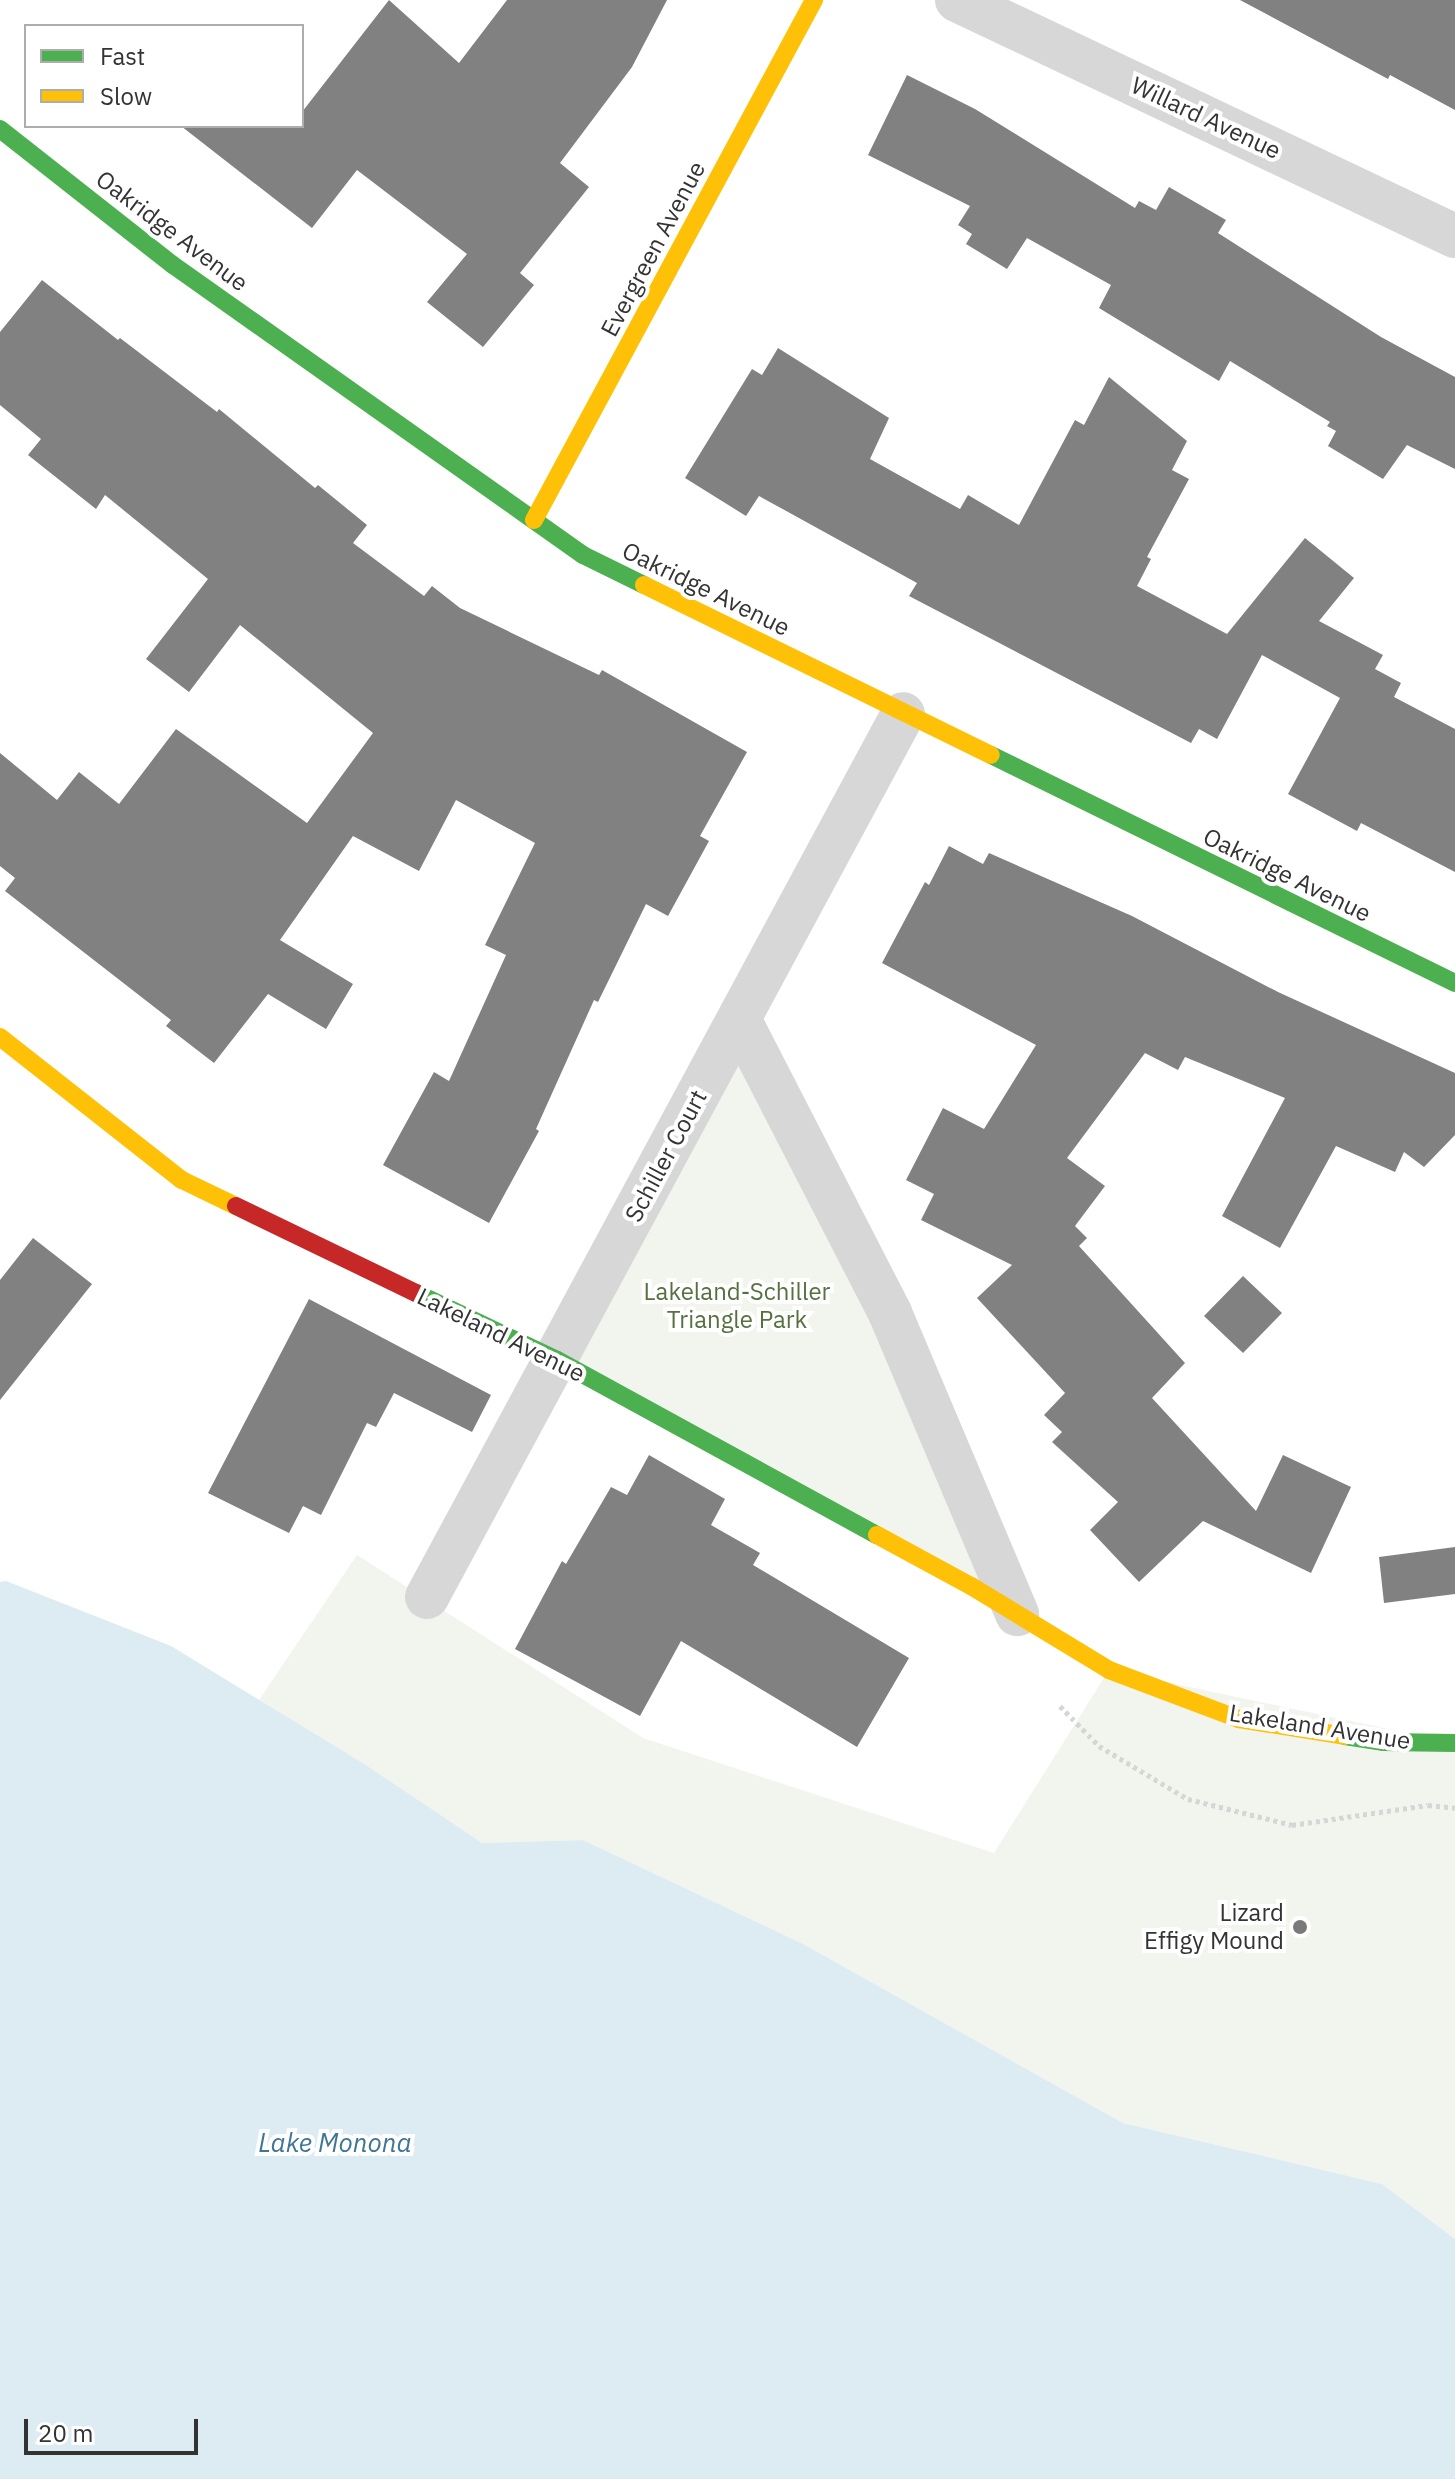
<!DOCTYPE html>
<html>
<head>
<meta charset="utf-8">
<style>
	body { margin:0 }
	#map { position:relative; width:1455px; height:2479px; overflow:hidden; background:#fff; font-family:"IBM Plex Sans",sans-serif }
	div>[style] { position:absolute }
	.green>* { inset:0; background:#f1f5ed }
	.water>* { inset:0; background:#ddebf3 }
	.building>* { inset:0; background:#818181 }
	.path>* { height:5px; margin-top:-2.5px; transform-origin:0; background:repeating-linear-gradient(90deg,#d6d6d6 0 4px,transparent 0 8px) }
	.street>* { height:44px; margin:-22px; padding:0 22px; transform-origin:22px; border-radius:22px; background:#d7d7d7 }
	.fast>* { height:18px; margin:-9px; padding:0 9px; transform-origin:9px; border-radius:9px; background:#4caf50 }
	.slow>* { height:18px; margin:-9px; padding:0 9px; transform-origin:9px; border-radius:9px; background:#ffc107 }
	.jam>* { height:18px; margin:-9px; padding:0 9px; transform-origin:9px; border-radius:9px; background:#c62828 }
	.dots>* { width:22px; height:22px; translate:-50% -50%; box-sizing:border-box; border:4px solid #fff; border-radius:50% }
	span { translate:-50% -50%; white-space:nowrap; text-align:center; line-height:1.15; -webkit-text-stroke:8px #fff; paint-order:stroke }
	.street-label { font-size:24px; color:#333 }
	.park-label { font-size:24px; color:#56703f }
	.poi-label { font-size:24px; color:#333 }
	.right { translate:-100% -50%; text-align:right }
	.water-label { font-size:26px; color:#3f7597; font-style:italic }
	.legend { position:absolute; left:24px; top:24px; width:280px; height:104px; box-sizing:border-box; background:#fff; border:2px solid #adadad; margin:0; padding:10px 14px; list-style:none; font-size:24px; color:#333 }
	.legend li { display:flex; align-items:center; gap:16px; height:40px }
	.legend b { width:40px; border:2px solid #adadad }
	.scale { position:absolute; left:24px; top:2419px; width:174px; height:36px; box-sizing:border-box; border:4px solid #333; border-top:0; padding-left:10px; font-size:24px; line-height:28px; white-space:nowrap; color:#333; -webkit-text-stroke:6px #fff; paint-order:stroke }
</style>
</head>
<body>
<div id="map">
	<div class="green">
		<div style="clip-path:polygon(739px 1019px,1017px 1614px,557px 1360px)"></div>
		<div style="clip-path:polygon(357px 1555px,643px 1738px,994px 1853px,1109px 1670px,1455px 1743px,1455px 2239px,1382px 2184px,1123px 2123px,803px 1944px,583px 1840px,482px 1843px,259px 1700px)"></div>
	</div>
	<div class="water">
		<div style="clip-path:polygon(6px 1581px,171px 1646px,364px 1764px,482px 1843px,583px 1840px,803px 1944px,1123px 2123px,1382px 2184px,1455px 2239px,1455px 2479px,0 2479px,0 1582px)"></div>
	</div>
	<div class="building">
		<div style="clip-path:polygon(389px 0,459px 63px,507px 0,667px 0,632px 67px,560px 163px,589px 187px,520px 273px,534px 285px,483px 347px,427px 302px,467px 254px,357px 170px,312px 228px,181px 126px,302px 126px,302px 112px)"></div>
		<div style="clip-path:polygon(1240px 0,1455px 0,1455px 110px,1390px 75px,1388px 79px)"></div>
		<div style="clip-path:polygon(907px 75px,975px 109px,1135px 208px,1139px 201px,1156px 210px,1169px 187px,1226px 220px,1218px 233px,1381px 337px,1455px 377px,1455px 469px,1407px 445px,1383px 479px,1328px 446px,1336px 431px,1327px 426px,1330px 422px,1230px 361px,1219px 381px,1099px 308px,1111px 285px,1027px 238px,1007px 269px,966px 244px,972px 234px,958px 225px,970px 206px,868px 155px)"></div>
		<div style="clip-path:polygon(42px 280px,118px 340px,120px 338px,217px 412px,219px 409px,315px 488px,318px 485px,367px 525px,353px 543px,424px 596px,432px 586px,460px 608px,599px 675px,602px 670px,747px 752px,700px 836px,709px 841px,668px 916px,646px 904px,598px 1002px,594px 1000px,536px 1129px,539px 1131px,489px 1223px,383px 1165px,434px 1072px,449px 1081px,506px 955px,485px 945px,535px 843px,456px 800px,419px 871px,353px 836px,280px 940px,353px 984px,326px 1029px,268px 994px,214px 1063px,166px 1026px,171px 1020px,5px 891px,15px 878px,0 866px,0 753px,57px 800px,79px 772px,119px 804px,176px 729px,307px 823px,373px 733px,240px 625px,189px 692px,146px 659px,208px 579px,105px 495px,96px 509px,28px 455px,41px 439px,0 405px,0 332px)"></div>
		<div style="clip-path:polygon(778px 348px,889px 418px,870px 459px,960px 509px,968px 495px,1019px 525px,1075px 420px,1084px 425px,1109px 377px,1187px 441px,1172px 470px,1189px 479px,1147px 557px,1151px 559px,1137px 586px,1227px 634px,1305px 538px,1354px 578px,1319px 621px,1383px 655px,1375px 669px,1401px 683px,1394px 697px,1455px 729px,1455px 872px,1361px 823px,1357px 831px,1288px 794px,1340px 698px,1262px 655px,1217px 739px,1199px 729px,1191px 743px,909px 596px,917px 583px,759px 496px,746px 516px,685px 478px,752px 369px,762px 375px)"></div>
		<div style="clip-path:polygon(949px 846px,983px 864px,989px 853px,1132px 916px,1278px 992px,1455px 1073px,1455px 1135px,1424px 1167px,1404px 1152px,1395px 1172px,1336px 1146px,1280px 1248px,1222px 1216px,1285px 1098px,1185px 1057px,1178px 1070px,1145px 1053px,1067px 1158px,1105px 1186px,1075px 1226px,1087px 1238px,1079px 1246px,1185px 1363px,1152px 1398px,1256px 1511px,1283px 1455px,1351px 1487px,1311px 1573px,1203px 1521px,1139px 1582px,1090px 1530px,1118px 1502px,1052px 1442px,1062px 1432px,1044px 1415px,1065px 1393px,977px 1298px,1012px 1265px,921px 1220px,934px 1194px,906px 1180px,943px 1108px,984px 1129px,1036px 1045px,882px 963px,925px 882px,929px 885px)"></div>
		<div style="clip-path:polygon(33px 1238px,92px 1284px,0 1400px,0 1280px)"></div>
		<div style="clip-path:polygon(1243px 1276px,1282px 1313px,1243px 1353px,1204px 1316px)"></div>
		<div style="clip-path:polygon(309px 1299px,491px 1395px,472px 1432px,394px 1393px,376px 1427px,367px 1423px,321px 1515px,303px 1506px,289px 1533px,208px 1493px)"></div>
		<div style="clip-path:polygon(649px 1455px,725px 1499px,711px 1525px,760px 1553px,753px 1565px,909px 1658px,857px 1747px,681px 1641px,640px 1716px,515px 1649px,562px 1561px,566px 1564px,611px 1487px,627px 1495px)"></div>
		<div style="clip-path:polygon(1455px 1547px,1455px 1594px,1384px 1603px,1379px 1557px)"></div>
	</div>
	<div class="path">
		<div style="left:1060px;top:1706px;width:56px;rotate:45.7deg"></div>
		<div style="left:1099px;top:1746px;width:104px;rotate:30.8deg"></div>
		<div style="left:1188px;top:1799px;width:107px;rotate:14deg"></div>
		<div style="left:1292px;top:1825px;width:137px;rotate:-8.4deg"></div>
		<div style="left:1428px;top:1805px;width:27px;rotate:6deg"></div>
	</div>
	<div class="street">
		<div style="left:957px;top:0;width:551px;rotate:25.36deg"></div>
		<div style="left:739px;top:1019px;width:331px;rotate:62.8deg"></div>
		<div style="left:890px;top:1313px;width:327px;rotate:67.1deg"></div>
		<div style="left:427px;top:1597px;width:1003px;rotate:-61.67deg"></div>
	</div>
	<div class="fast">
		<div style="left:0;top:129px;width:220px;rotate:38.2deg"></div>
		<div style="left:173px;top:265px;width:502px;rotate:35.27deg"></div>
		<div style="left:583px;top:555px;width:68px;rotate:26.2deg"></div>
		<div style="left:991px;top:755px;width:517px;rotate:26.17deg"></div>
		<div style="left:416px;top:1293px;width:156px;rotate:25.4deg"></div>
		<div style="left:557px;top:1360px;width:365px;rotate:28.7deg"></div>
		<div style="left:1345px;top:1736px;width:38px;rotate:9deg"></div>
		<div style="left:1383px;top:1742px;width:72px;rotate:0.8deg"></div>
	</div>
	<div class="slow">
		<div style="left:534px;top:520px;width:591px;rotate:-61.7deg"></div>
		<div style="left:644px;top:585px;width:386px;rotate:26.1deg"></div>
		<div style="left:0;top:1037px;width:231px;rotate:38.2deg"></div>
		<div style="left:182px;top:1180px;width:60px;rotate:25.7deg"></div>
		<div style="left:877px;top:1535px;width:107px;rotate:28.5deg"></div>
		<div style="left:971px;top:1586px;width:162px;rotate:31.3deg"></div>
		<div style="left:1109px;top:1670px;width:139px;rotate:20.7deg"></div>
		<div style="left:1239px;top:1719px;width:107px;rotate:9.1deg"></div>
	</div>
	<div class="jam">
		<div style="left:236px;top:1206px;width:200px;rotate:25.8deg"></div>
	</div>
	<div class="dots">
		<div style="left:1300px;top:1927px;background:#7a7a7a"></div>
	</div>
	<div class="street-label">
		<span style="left:1206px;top:118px;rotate:25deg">Willard Avenue</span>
		<span style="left:172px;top:231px;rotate:37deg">Oakridge Avenue</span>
		<span style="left:653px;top:249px;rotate:-62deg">Evergreen Avenue</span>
		<span style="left:706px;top:589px;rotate:26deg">Oakridge Avenue</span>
		<span style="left:1287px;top:875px;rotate:26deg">Oakridge Avenue</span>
		<span style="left:666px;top:1156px;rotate:-62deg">Schiller Court</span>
		<span style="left:501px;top:1335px;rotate:26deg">Lakeland Avenue</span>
		<span style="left:1320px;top:1727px;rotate:9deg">Lakeland Avenue</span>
	</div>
	<div class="park-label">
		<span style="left:737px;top:1306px">Lakeland-Schiller<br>Triangle Park</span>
	</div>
	<div class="poi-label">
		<span class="right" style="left:1284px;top:1927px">Lizard<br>Effigy Mound</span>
	</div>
	<div class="water-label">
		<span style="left:335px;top:2143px">Lake Monona</span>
	</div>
	<ul class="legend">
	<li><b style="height:10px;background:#4caf50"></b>Fast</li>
	<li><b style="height:10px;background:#ffc107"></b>Slow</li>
	</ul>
	<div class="scale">20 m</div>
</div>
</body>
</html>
